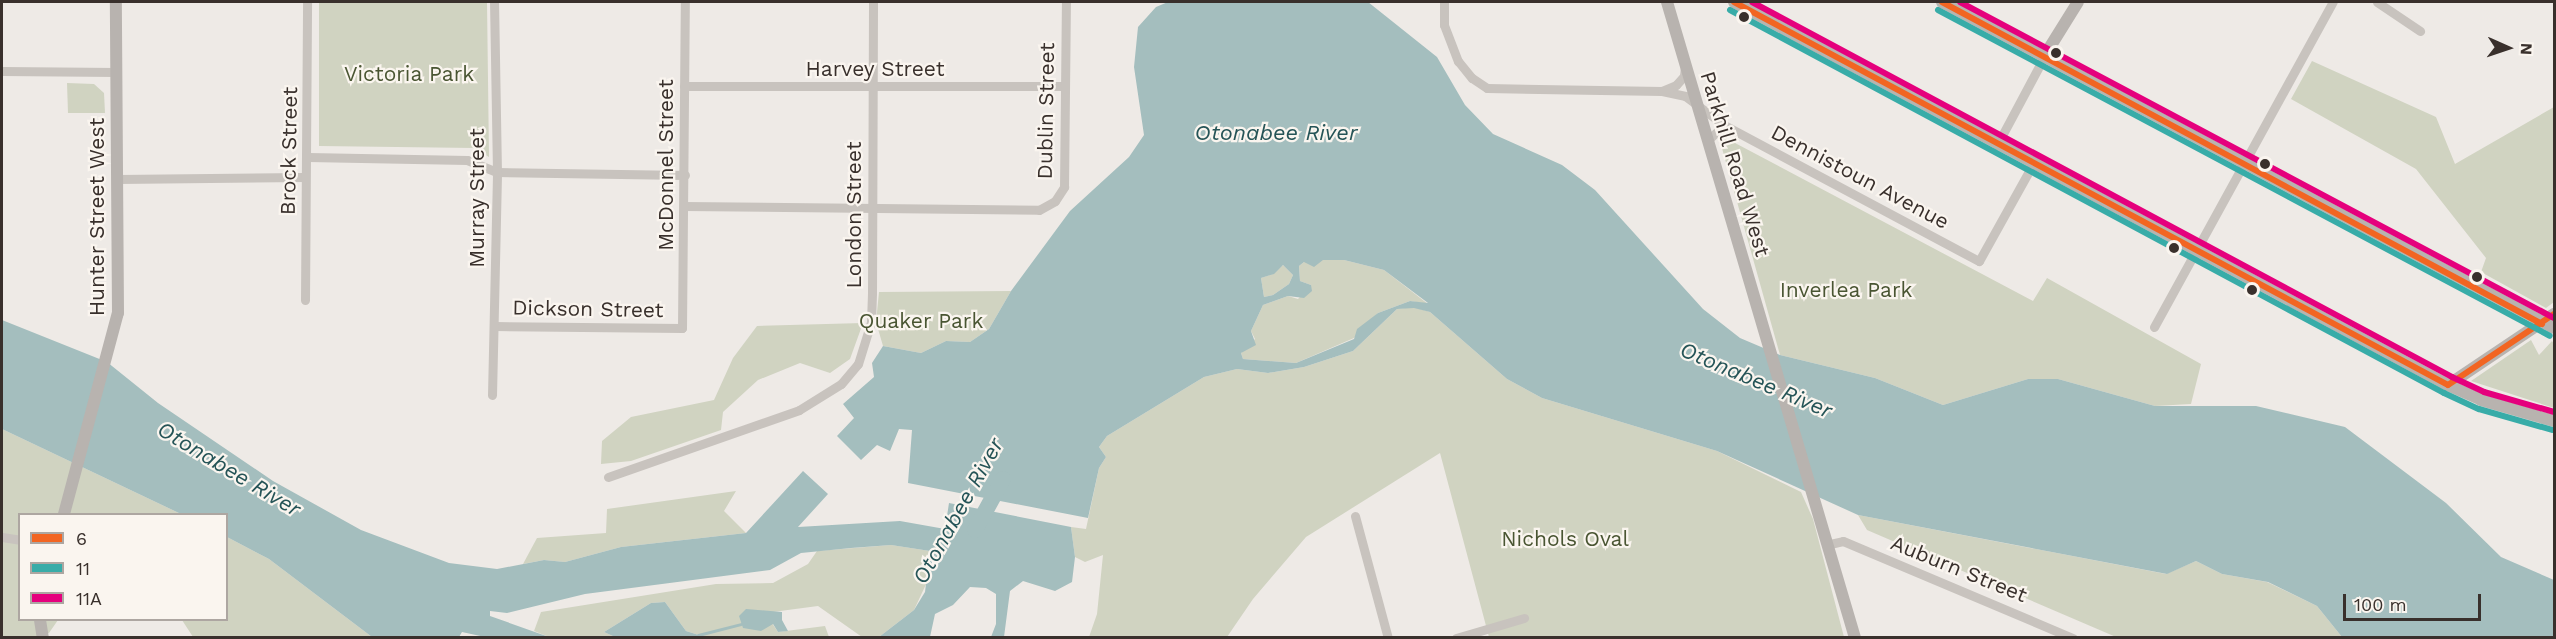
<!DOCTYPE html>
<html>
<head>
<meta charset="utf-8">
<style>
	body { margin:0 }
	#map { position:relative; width:2556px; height:639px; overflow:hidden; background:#eeeae6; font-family:"Work Sans",sans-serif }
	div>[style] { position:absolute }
	.green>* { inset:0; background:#d0d3c1 }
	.water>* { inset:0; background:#a4bebe }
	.stream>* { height:3px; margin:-1.5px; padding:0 1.5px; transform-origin:1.5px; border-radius:1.5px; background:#a4bebe }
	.river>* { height:16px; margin:-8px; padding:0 8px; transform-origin:8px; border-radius:8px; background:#a4bebe }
	.street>* { height:9px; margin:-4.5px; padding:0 4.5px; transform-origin:4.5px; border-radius:4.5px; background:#c8c3be }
	.secondary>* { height:12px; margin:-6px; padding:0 6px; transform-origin:6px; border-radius:6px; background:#b8b3af }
	.bus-1>* { height:6px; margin:-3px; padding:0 3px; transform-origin:3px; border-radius:3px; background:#f26522 }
	.bus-2>* { height:6px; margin:-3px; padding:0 3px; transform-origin:3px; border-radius:3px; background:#38aca8 }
	.bus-3>* { height:6px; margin:-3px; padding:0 3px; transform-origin:3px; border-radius:3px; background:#e5007d }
	.dots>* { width:16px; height:16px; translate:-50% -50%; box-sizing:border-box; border:3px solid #faf5ef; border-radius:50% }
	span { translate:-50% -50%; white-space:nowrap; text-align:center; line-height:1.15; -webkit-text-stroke:4.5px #faf5ef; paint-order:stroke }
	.street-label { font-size:21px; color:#39302c }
	.park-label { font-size:21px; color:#495532 }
	.water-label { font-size:22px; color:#255457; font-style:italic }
	.frame { position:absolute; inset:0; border:3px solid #39302c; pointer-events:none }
	.legend { position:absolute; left:18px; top:513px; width:210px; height:108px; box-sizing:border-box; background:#faf5ef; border:2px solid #ada6a1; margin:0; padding:8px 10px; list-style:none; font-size:18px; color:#39302c }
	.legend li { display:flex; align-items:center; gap:12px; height:30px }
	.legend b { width:30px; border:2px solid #ada6a1 }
	.north { position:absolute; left:2478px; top:18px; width:60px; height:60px; -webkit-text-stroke:4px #faf5ef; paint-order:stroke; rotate:93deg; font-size:16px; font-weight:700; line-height:24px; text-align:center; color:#39302c }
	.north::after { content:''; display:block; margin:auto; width:21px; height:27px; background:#39302c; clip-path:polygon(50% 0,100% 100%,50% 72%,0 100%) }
	.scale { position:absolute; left:2343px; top:594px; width:138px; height:27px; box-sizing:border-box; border:3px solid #39302c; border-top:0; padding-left:8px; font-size:18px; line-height:21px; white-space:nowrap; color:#39302c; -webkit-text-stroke:4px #faf5ef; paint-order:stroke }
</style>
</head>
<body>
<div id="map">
	<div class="green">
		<div style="clip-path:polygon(319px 2px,487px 2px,489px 157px,474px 148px,319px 146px)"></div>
		<div style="clip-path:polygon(2312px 61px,2436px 117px,2455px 164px,2554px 107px,2554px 302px,2546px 308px,2481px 272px,2486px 258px,2416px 169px,2291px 99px)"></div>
		<div style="clip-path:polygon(67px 83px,94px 84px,104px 93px,105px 113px,68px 113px)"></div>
		<div style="clip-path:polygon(1718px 134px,2033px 301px,2047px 278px,2201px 364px,2191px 404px,2155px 406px,2058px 379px,2028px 379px,1943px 405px,1875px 378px,1780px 355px)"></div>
		<div style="clip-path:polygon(1323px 260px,1344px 260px,1384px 270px,1428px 304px,1410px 301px,1378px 313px,1354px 338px,1296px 363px,1243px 359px,1241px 353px,1255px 339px,1251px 331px,1263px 305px,1288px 296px,1298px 299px,1311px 285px,1300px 281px,1299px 266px,1304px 262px)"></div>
		<div style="clip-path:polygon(1283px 265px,1293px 275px,1289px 284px,1273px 295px,1264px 297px,1261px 278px,1273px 274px)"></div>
		<div style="clip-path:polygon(1011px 291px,989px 329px,970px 342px,946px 341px,921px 353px,883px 346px,876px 322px,879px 292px)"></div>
		<div style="clip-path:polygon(1414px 307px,1430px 312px,1507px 379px,1542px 398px,1717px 451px,1801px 492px,1813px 519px,1844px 637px,1489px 637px,1440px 453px,1306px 537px,1253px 599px,1227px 637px,1089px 637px,1097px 614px,1103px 555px,1085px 562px,1075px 557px,1071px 527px,1086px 529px,1099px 468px,1106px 457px,1099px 447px,1107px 436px,1204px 377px,1237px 369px,1268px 373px,1304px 367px,1353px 351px,1397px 309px)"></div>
		<div style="clip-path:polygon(863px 323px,850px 359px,830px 373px,800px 363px,758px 380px,723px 412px,721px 430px,631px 461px,601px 464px,602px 441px,631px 417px,714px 400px,733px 358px,757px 326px)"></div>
		<div style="clip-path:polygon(2531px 340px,2539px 355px,2552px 341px,2554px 344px,2554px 408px,2471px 381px)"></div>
		<div style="clip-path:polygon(2px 429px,181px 514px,20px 514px,20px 620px,58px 620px,49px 633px,33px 637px,2px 637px)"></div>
		<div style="clip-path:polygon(736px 491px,724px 511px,746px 533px,621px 547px,565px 562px,544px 560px,523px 564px,537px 538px,606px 533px,607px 509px)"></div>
		<div style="clip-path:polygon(1858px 515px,2166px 574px,2196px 561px,2222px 574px,2267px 582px,2317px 606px,2342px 637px,2116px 637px,1867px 530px)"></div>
		<div style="clip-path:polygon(227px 537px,269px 559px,372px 637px,193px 637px,182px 620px,226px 620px)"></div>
		<div style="clip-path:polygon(891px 545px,930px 551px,928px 580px,914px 610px,879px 637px,862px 637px,818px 606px,765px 613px,778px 632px,825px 626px,829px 637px,705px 637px,686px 631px,665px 602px,651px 603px,604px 632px,615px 637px,549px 637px,534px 631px,541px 612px,716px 584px,773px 583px,808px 564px,817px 551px)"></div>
	</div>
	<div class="water">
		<div style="clip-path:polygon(evenodd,1168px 2px,1368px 2px,1437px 57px,1465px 105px,1493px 134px,1562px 165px,1595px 190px,1703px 309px,1740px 338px,1780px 355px,1875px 378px,1943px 405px,2028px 379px,2058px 379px,2155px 406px,2256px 406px,2345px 427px,2446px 503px,2501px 557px,2554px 580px,2554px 637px,2342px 637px,2317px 606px,2268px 582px,2222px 574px,2196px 561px,2167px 574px,1858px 515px,1717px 451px,1542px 398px,1507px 379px,1430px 312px,1414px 308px,1397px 309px,1353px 351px,1304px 367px,1268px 373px,1237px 369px,1204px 377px,1107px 436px,1099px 447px,1106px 457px,1099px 468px,1088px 518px,908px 483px,912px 430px,899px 429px,890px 451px,877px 445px,861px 460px,837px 436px,854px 418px,843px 404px,874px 377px,872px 363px,883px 346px,921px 353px,946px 341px,970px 342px,989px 329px,1011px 291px,1070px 211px,1129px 157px,1144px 135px,1134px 67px,1138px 27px,1156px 7px,1168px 2px,1323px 260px,1344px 260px,1384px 270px,1428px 303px,1410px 301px,1378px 313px,1357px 329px,1354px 339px,1296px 363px,1243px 359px,1241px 353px,1256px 345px,1251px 331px,1263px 305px,1288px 296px,1304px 298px,1312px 291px,1311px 285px,1300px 281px,1299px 266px,1304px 262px,1314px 267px,1323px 260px,1168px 2px,1283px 265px,1293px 275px,1289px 284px,1273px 295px,1264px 297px,1261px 278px,1274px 274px,1283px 265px)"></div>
		<div style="clip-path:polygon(2px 320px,107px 362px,158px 403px,273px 481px,361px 530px,449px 563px,497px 569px,544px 560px,565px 562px,621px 547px,746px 533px,803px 471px,828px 494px,798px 527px,900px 521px,945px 529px,949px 503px,1071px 527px,1075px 557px,1072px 582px,1055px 591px,1023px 581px,1010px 591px,1004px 637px,991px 637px,996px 624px,996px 594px,986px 588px,970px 587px,953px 605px,935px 614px,930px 637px,879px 637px,914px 610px,925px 592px,930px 551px,891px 545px,851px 548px,801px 553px,770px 570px,585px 594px,507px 613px,490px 611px,490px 616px,549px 637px,485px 637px,462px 632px,459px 637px,372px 637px,269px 559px,227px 537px,226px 514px,181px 514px,2px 429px)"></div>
		<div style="clip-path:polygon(665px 602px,686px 631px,705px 637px,615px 637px,604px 632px,651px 603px)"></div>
		<div style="clip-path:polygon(746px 609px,782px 612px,782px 620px,788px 631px,778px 632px,773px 624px,761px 631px,743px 628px,739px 616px)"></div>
	</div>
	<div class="stream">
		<div style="left:698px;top:635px;width:44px;rotate:-14.3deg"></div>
	</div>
	<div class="river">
		<div style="left:975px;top:530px;width:58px;rotate:-61.2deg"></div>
	</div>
	<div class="street">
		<div style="left:1444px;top:2px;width:23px;rotate:90deg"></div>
		<div style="left:1444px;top:25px;width:39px;rotate:69deg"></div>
		<div style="left:1458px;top:61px;width:22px;rotate:51deg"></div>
		<div style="left:1472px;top:78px;width:18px;rotate:34deg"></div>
		<div style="left:1487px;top:88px;width:175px;rotate:1deg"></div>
		<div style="left:1662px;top:91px;width:24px;rotate:12deg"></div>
		<div style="left:1685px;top:96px;width:49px;rotate:36.6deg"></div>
		<div style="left:1724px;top:125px;width:289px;rotate:28.1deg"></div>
		<div style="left:1979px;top:261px;width:111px;rotate:-60.9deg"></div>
		<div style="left:2377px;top:2px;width:52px;rotate:34deg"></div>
		<div style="left:2px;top:71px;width:114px;rotate:0.5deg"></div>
		<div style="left:684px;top:86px;width:381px"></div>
		<div style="left:1662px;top:91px;width:15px;rotate:-23deg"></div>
		<div style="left:1676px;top:85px;width:12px;rotate:-48deg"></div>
		<div style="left:1684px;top:76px;width:9px;rotate:-84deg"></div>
		<div style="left:1708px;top:140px;width:22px;rotate:-43deg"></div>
		<div style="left:1997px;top:145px;width:102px;rotate:-61.9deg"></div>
		<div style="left:308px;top:157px;width:159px;rotate:1.1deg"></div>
		<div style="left:467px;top:160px;width:32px;rotate:22deg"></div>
		<div style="left:497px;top:172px;width:188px;rotate:0.9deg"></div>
		<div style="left:118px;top:179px;width:186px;rotate:-0.6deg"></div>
		<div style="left:684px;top:206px;width:355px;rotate:0.6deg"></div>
		<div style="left:1039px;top:210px;width:18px;rotate:-29deg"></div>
		<div style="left:1055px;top:201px;width:17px;rotate:-57deg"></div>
		<div style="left:1064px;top:187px;width:185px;rotate:-89.4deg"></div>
		<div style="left:305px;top:300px;width:298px;rotate:-89.6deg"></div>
		<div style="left:495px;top:326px;width:187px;rotate:0.6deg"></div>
		<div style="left:682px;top:328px;width:326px;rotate:-89.5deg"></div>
		<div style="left:2154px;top:327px;width:371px;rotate:-61.2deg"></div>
		<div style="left:492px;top:395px;width:223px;rotate:-88.7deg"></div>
		<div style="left:497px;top:172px;width:170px;rotate:-91deg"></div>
		<div style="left:608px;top:477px;width:202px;rotate:-19.3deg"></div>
		<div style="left:799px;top:410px;width:49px;rotate:-31.8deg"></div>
		<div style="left:841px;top:384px;width:26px;rotate:-50deg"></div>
		<div style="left:858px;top:364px;width:44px;rotate:-72.8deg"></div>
		<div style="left:871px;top:322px;width:29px;rotate:-88deg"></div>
		<div style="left:872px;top:293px;width:291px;rotate:-89.8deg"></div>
		<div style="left:1355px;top:516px;width:126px;rotate:74.9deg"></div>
		<div style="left:2px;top:537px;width:18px;rotate:9deg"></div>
		<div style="left:1830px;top:544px;width:13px;rotate:-13deg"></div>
		<div style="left:1843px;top:541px;width:250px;rotate:22.9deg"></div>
		<div style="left:1456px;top:638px;width:71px;rotate:-16.4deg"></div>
	</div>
	<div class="secondary">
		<div style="left:1667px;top:2px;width:663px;rotate:73.53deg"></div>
		<div style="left:1734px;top:2px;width:810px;rotate:28.21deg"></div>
		<div style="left:2448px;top:385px;width:36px;rotate:24deg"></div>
		<div style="left:2481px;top:400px;width:76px;rotate:16deg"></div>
		<div style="left:1942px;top:2px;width:693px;rotate:28.04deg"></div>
		<div style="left:2045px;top:55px;width:62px;rotate:-58.1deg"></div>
		<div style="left:2448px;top:385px;width:128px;rotate:-33.8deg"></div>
		<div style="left:64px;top:514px;width:208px;rotate:-75deg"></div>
		<div style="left:118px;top:313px;width:311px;rotate:-90.4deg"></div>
		<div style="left:40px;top:620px;width:18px;rotate:81deg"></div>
	</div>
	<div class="bus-1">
		<div style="left:1734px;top:2px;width:810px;rotate:28.21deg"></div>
		<div style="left:2448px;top:385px;width:128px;rotate:-33.8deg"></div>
		<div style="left:1942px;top:2px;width:681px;rotate:28.22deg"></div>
	</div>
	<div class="bus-2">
		<div style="left:1730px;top:10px;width:810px;rotate:28.21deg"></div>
		<div style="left:2444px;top:393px;width:38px;rotate:25deg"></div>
		<div style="left:2479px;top:409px;width:76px;rotate:16deg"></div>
		<div style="left:1938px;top:10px;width:693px;rotate:28.04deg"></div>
	</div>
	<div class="bus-3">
		<div style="left:1752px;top:2px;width:794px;rotate:28.18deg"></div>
		<div style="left:2452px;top:377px;width:35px;rotate:25deg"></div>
		<div style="left:2484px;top:392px;width:73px;rotate:15.9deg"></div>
		<div style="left:1960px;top:2px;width:673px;rotate:28.01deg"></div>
	</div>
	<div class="dots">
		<div style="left:1744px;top:17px;background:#39302c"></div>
		<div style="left:2056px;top:53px;background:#39302c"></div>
		<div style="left:2265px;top:164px;background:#39302c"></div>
		<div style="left:2174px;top:248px;background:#39302c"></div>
		<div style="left:2477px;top:277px;background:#39302c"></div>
		<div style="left:2252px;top:290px;background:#39302c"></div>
	</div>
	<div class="street-label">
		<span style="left:875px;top:69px">Harvey Street</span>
		<span style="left:1046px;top:111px;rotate:-89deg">Dublin Street</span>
		<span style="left:289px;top:151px;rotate:-89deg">Brock Street</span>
		<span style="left:1735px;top:164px;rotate:73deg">Parkhill Road West</span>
		<span style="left:666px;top:165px;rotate:-90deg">McDonnel Street</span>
		<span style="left:1860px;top:177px;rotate:28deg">Dennistoun Avenue</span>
		<span style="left:477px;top:198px;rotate:-90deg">Murray Street</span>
		<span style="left:854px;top:215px;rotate:-90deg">London Street</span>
		<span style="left:97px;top:217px;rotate:-90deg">Hunter Street West</span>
		<span style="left:588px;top:309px;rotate:1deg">Dickson Street</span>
		<span style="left:1959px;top:569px;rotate:22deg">Auburn Street</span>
	</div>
	<div class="park-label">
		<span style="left:409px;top:74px">Victoria Park</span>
		<span style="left:1846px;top:290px">Inverlea Park</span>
		<span style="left:921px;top:321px">Quaker Park</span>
		<span style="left:1565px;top:539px">Nichols Oval</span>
	</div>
	<div class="water-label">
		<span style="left:1276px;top:133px">Otonabee River</span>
		<span style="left:1756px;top:380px;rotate:23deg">Otonabee River</span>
		<span style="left:229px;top:469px;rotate:31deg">Otonabee River</span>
		<span style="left:958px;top:511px;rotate:-61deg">Otonabee River</span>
	</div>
	<div class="frame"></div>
	<ul class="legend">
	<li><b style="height:8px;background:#f26522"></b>6</li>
	<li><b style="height:8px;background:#38aca8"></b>11</li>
	<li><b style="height:8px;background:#e5007d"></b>11A</li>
	</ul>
	<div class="north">N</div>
	<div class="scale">100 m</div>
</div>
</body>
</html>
